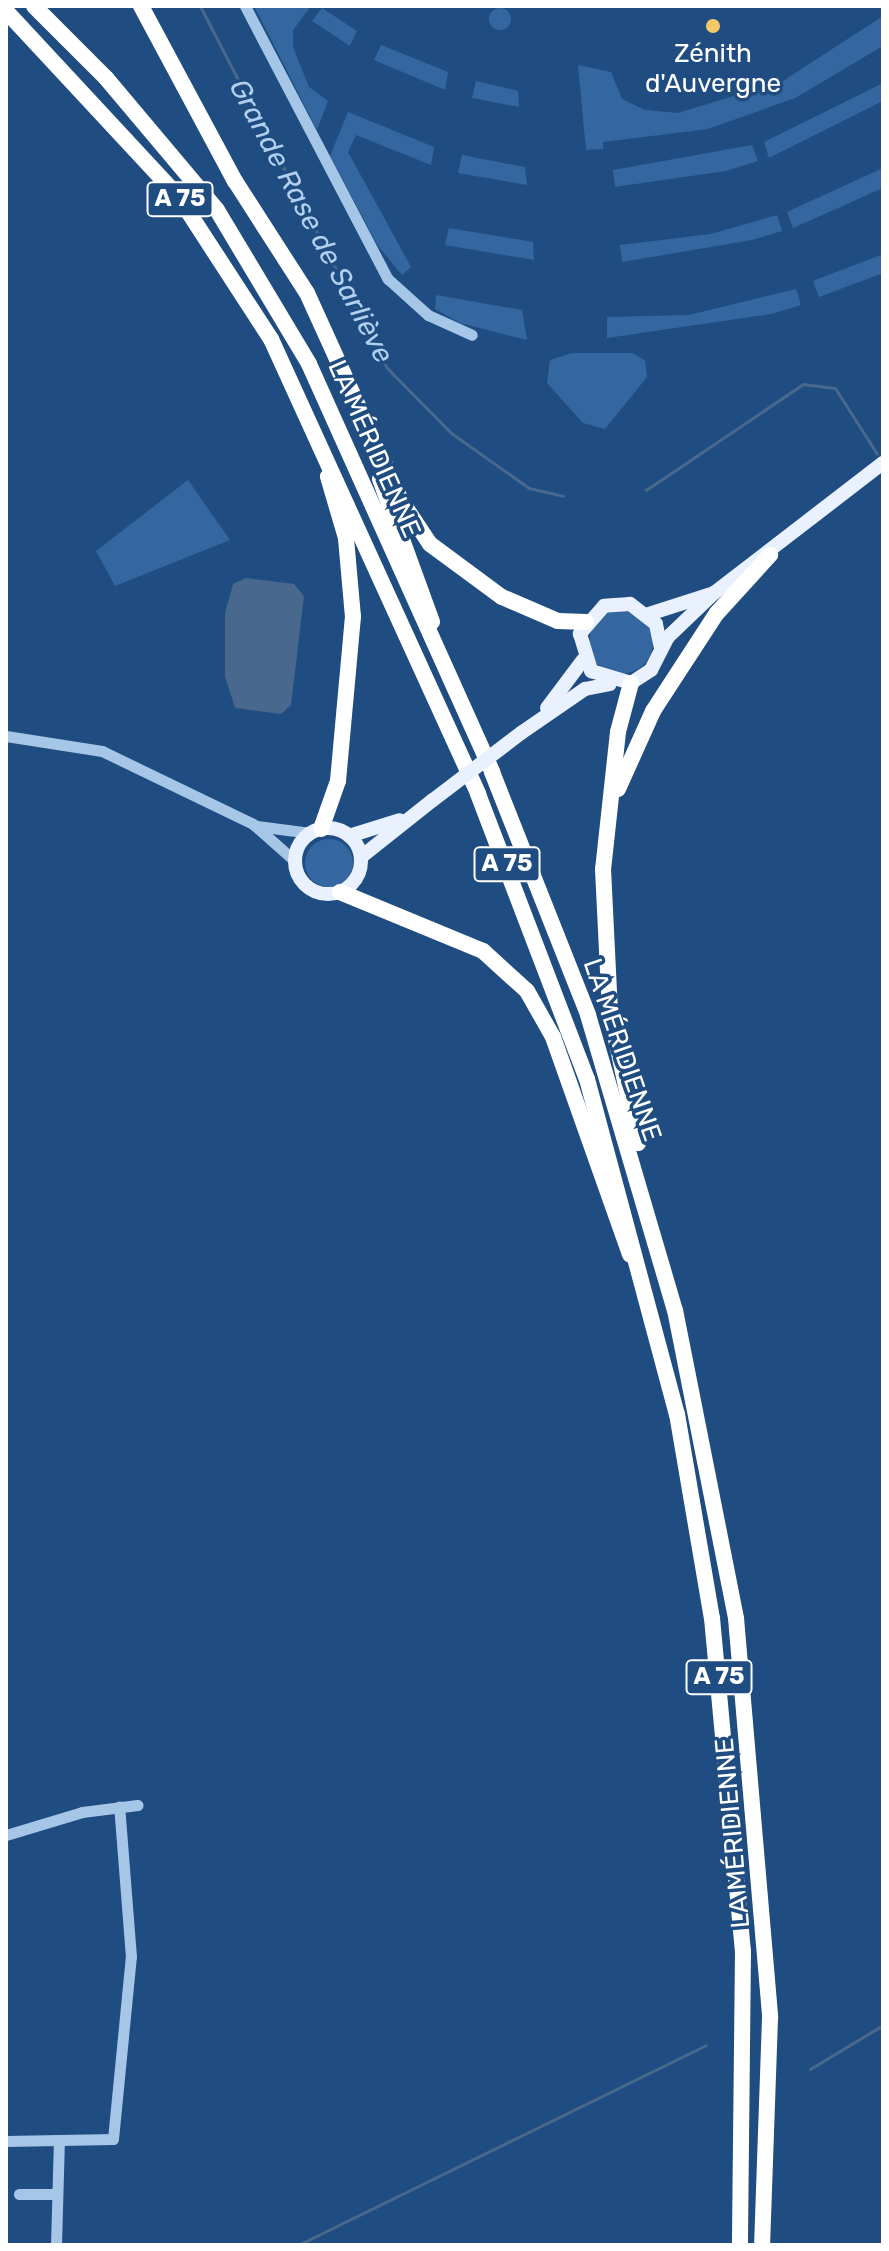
<!DOCTYPE html>
<html>
<head>
<meta charset="utf-8">
<style>
	body { margin:0 }
	#map { position:relative; width:889px; height:2251px; overflow:hidden; background:#204d81; font-family:Rubik,sans-serif }
	div>[style] { position:absolute }
	.green>* { inset:0; background:#34679f }
	.round { border-radius:50% }
	.water>* { inset:0; background:#48688e }
	.stream>* { height:3px; margin:-1.5px; padding:0 1.5px; transform-origin:1.5px; border-radius:1.5px; background:#48688e }
	.minor>* { height:11px; margin:-5.5px; padding:0 5.5px; transform-origin:5.5px; border-radius:5.5px; background:#a6c6e8 }
	.major>* { height:14px; margin:-7px; padding:0 7px; transform-origin:7px; border-radius:7px; background:#e9f1fe }
	.major>.ring { margin:-7px; padding:0; box-sizing:content-box; background:none; border:14px solid #e9f1fe; border-radius:50% }
	.highway>* { height:16px; margin:-8px; padding:0 8px; transform-origin:8px; border-radius:8px; background:#fff }
	.major-bridge>* { height:14px; margin:-7px; padding:0 7px; transform-origin:7px; border-radius:7px; background:#e9f1fe }
	.dots>* { width:22px; height:22px; translate:-50% -50%; box-sizing:border-box; border:4px solid #204d81; border-radius:50% }
	span { translate:-50% -50%; white-space:nowrap; text-align:center; line-height:1.15; -webkit-text-stroke:7px #204d81; paint-order:stroke }
	.shield-label span { padding:2px 6px; background:#204d81; border:2px solid; border-radius:6px; -webkit-text-stroke-width:0 }
	.shield-label { font-size:24px; color:#fff; font-weight:700 }
	.poi-label { font-size:26px; color:#fff }
	.street-label { font-size:26px; color:#fff }
	.water-label { font-size:28px; color:#b2cff0; font-style:italic }
	.frame { position:absolute; inset:0; border:8px solid #fff; pointer-events:none }
</style>
</head>
<body>
<div id="map">
	<div class="green">
		<div style="clip-path:polygon(254px 6px,311px 6px,293px 30px,293px 47px,309px 87px,328px 101px,317px 130px)"></div>
		<div style="clip-path:polygon(322px 8px,357px 31px,350px 46px,312px 21px)"></div>
		<div class="round" style="left:489px;top:8px;width:22px;height:22px"></div>
		<div style="clip-path:polygon(883px 16px,883px 46px,795px 98px,708px 129px,603px 142px,603px 149px,586px 150px,578px 65px,611px 72px,622px 99px,645px 110px,678px 113px,783px 81px)"></div>
		<div style="clip-path:polygon(381px 45px,448px 72px,445px 90px,374px 60px)"></div>
		<div style="clip-path:polygon(476px 81px,518px 91px,519px 107px,472px 98px)"></div>
		<div style="clip-path:polygon(883px 83px,883px 101px,769px 158px,764px 142px)"></div>
		<div style="clip-path:polygon(348px 112px,434px 147px,431px 165px,356px 135px,348px 152px,411px 267px,402px 275px,378px 246px,330px 156px)"></div>
		<div style="clip-path:polygon(752px 145px,758px 161px,726px 171px,615px 187px,613px 170px)"></div>
		<div style="clip-path:polygon(462px 155px,525px 167px,527px 185px,458px 173px)"></div>
		<div style="clip-path:polygon(883px 168px,883px 188px,793px 228px,787px 212px)"></div>
		<div style="clip-path:polygon(777px 215px,782px 231px,752px 240px,622px 262px,620px 245px,711px 234px)"></div>
		<div style="clip-path:polygon(449px 228px,533px 242px,534px 260px,445px 245px)"></div>
		<div style="clip-path:polygon(883px 254px,883px 273px,819px 297px,813px 281px)"></div>
		<div style="clip-path:polygon(796px 289px,801px 305px,771px 314px,607px 338px,607px 317px,689px 315px)"></div>
		<div style="clip-path:polygon(436px 295px,522px 310px,527px 340px,460px 323px,435px 309px)"></div>
		<div style="clip-path:polygon(572px 353px,632px 353px,645px 360px,647px 377px,605px 429px,583px 423px,547px 383px,550px 360px)"></div>
		<div style="clip-path:polygon(188px 480px,230px 540px,115px 586px,96px 551px)"></div>
		<div class="round" style="left:589px;top:610px;width:64px;height:64px"></div>
		<div class="round" style="left:305px;top:839px;width:48px;height:48px"></div>
	</div>
	<div class="water">
		<div style="clip-path:polygon(246px 578px,294px 584px,304px 596px,291px 705px,281px 714px,235px 708px,225px 676px,225px 613px,233px 584px)"></div>
	</div>
	<div class="stream">
		<div style="left:200px;top:6px;width:407px;rotate:62.7deg"></div>
		<div style="left:387px;top:368px;width:91px;rotate:45.4deg"></div>
		<div style="left:451px;top:433px;width:95px;rotate:35.2deg"></div>
		<div style="left:529px;top:488px;width:35px;rotate:13deg"></div>
		<div style="left:646px;top:490px;width:189px;rotate:-34deg"></div>
		<div style="left:803px;top:384px;width:32px;rotate:7deg"></div>
		<div style="left:835px;top:388px;width:78px;rotate:57.5deg"></div>
		<div style="left:810px;top:2069px;width:85px;rotate:-31.1deg"></div>
		<div style="left:298px;top:2245px;width:454px;rotate:-26.1deg"></div>
	</div>
	<div class="minor">
		<div style="left:245px;top:6px;width:308px;rotate:62.4deg"></div>
		<div style="left:388px;top:279px;width:54px;rotate:42deg"></div>
		<div style="left:428px;top:315px;width:48px;rotate:24.4deg"></div>
		<div style="left:6px;top:736px;width:97px;rotate:8.9deg"></div>
		<div style="left:102px;top:751px;width:168px;rotate:25.8deg"></div>
		<div style="left:253px;top:824px;width:56px;rotate:41.4deg"></div>
		<div style="left:257px;top:826px;width:54px;rotate:7.4deg"></div>
		<div style="left:6px;top:1835px;width:79px;rotate:-16.8deg"></div>
		<div style="left:82px;top:1812px;width:56px;rotate:-7.1deg"></div>
		<div style="left:6px;top:2141px;width:107px;rotate:-1.1deg"></div>
		<div style="left:113px;top:2139px;width:183px;rotate:-84.4deg"></div>
		<div style="left:131px;top:1957px;width:151px;rotate:-94.5deg"></div>
		<div style="left:19px;top:2194px;width:37px"></div>
		<div style="left:56px;top:2245px;width:105px;rotate:-88.4deg"></div>
	</div>
	<div class="major">
		<div style="left:649px;top:614px;width:68px;rotate:-17.9deg"></div>
		<div style="left:714px;top:593px;width:213px;rotate:-37.6deg"></div>
		<div style="left:661px;top:648px;width:25px;rotate:-102deg"></div>
		<div style="left:656px;top:624px;width:33px;rotate:-142deg"></div>
		<div style="left:630px;top:604px;width:26px;rotate:176deg"></div>
		<div style="left:604px;top:606px;width:37px;rotate:131deg"></div>
		<div style="left:580px;top:634px;width:39px;rotate:73deg"></div>
		<div style="left:591px;top:671px;width:42px;rotate:16.7deg"></div>
		<div style="left:631px;top:683px;width:24px;rotate:-33deg"></div>
		<div style="left:651px;top:670px;width:37px;rotate:-63deg"></div>
		<div style="left:668px;top:637px;width:64px;rotate:-43.7deg"></div>
		<div style="left:547px;top:708px;width:60px;rotate:-53.1deg"></div>
		<div style="left:521px;top:733px;width:78px;rotate:-34.5deg"></div>
		<div style="left:585px;top:689px;width:25px;rotate:-11deg"></div>
		<div class="ring" style="left:295px;top:828px;width:52px;height:52px"></div>
		<div style="left:349px;top:836px;width:53px;rotate:-17.4deg"></div>
		<div style="left:361px;top:857px;width:92px;rotate:-38.4deg"></div>
	</div>
	<div class="highway">
		<div style="left:34px;top:6px;width:102px;rotate:45deg"></div>
		<div style="left:106px;top:78px;width:172px;rotate:49.9deg"></div>
		<div style="left:217px;top:210px;width:179px;rotate:59.1deg"></div>
		<div style="left:309px;top:364px;width:447px;rotate:65.8deg"></div>
		<div style="left:492px;top:772px;width:261px;rotate:68.4deg"></div>
		<div style="left:588px;top:1015px;width:308px;rotate:73.6deg"></div>
		<div style="left:675px;top:1310px;width:314px;rotate:78.8deg"></div>
		<div style="left:736px;top:1618px;width:401px;rotate:85.1deg"></div>
		<div style="left:770px;top:2018px;width:227px;rotate:92deg"></div>
		<div style="left:141px;top:6px;width:199px;rotate:61.8deg"></div>
		<div style="left:235px;top:181px;width:133px;rotate:57.3deg"></div>
		<div style="left:307px;top:293px;width:230px;rotate:65.6deg"></div>
		<div style="left:402px;top:502px;width:50px;rotate:56.3deg"></div>
		<div style="left:430px;top:544px;width:89px;rotate:36.4deg"></div>
		<div style="left:502px;top:597px;width:61px;rotate:23.2deg"></div>
		<div style="left:558px;top:621px;width:28px;rotate:2deg"></div>
		<div style="left:6px;top:11px;width:253px;rotate:47.1deg"></div>
		<div style="left:178px;top:196px;width:171px;rotate:57deg"></div>
		<div style="left:271px;top:339px;width:500px;rotate:65.5deg"></div>
		<div style="left:478px;top:794px;width:305px;rotate:69.1deg"></div>
		<div style="left:587px;top:1079px;width:347px;rotate:75deg"></div>
		<div style="left:677px;top:1414px;width:207px;rotate:80.3deg"></div>
		<div style="left:712px;top:1618px;width:334px;rotate:84.7deg"></div>
		<div style="left:743px;top:1951px;width:294px;rotate:90.6deg"></div>
		<div style="left:380px;top:479px;width:152px;rotate:70deg"></div>
		<div style="left:631px;top:683px;width:51px;rotate:104.9deg"></div>
		<div style="left:618px;top:732px;width:138px;rotate:96.2deg"></div>
		<div style="left:603px;top:869px;width:142px;rotate:87.2deg"></div>
		<div style="left:610px;top:1011px;width:135px;rotate:78deg"></div>
		<div style="left:618px;top:789px;width:85px;rotate:-65.8deg"></div>
		<div style="left:653px;top:711px;width:117px;rotate:-56.9deg"></div>
		<div style="left:717px;top:613px;width:79px;rotate:-47.6deg"></div>
		<div style="left:321px;top:829px;width:51px;rotate:-70.5deg"></div>
		<div style="left:338px;top:781px;width:165px;rotate:-84.8deg"></div>
		<div style="left:353px;top:617px;width:79px;rotate:-95.1deg"></div>
		<div style="left:346px;top:538px;width:64px;rotate:-106.4deg"></div>
		<div style="left:340px;top:892px;width:155px;rotate:22.4deg"></div>
		<div style="left:483px;top:951px;width:59px;rotate:42.3deg"></div>
		<div style="left:527px;top:991px;width:53px;rotate:60.5deg"></div>
		<div style="left:553px;top:1037px;width:231px;rotate:70.5deg"></div>
	</div>
	<div class="major-bridge">
		<div style="left:433px;top:800px;width:111px;rotate:-37.3deg"></div>
	</div>
	<div class="dots">
		<div style="left:713px;top:26px;background:#f5c967"></div>
	</div>
	<div class="shield-label">
		<span style="left:180px;top:199px">A 75</span>
		<span style="left:507px;top:864px">A 75</span>
		<span style="left:719px;top:1677px">A 75</span>
	</div>
	<div class="poi-label">
		<span style="left:713px;top:69px">Zénith<br>d'Auvergne</span>
	</div>
	<div class="street-label">
		<span style="left:374px;top:449px;rotate:66deg">LA MÉRIDIENNE</span>
		<span style="left:622px;top:1050px;rotate:71deg">LA MÉRIDIENNE</span>
		<span style="left:733px;top:1833px;rotate:-95deg">LA MÉRIDIENNE</span>
	</div>
	<div class="water-label">
		<span style="left:311px;top:221px;rotate:62deg">Grande Rase de Sarliève</span>
	</div>
	<div class="frame"></div>
</div>
</body>
</html>
